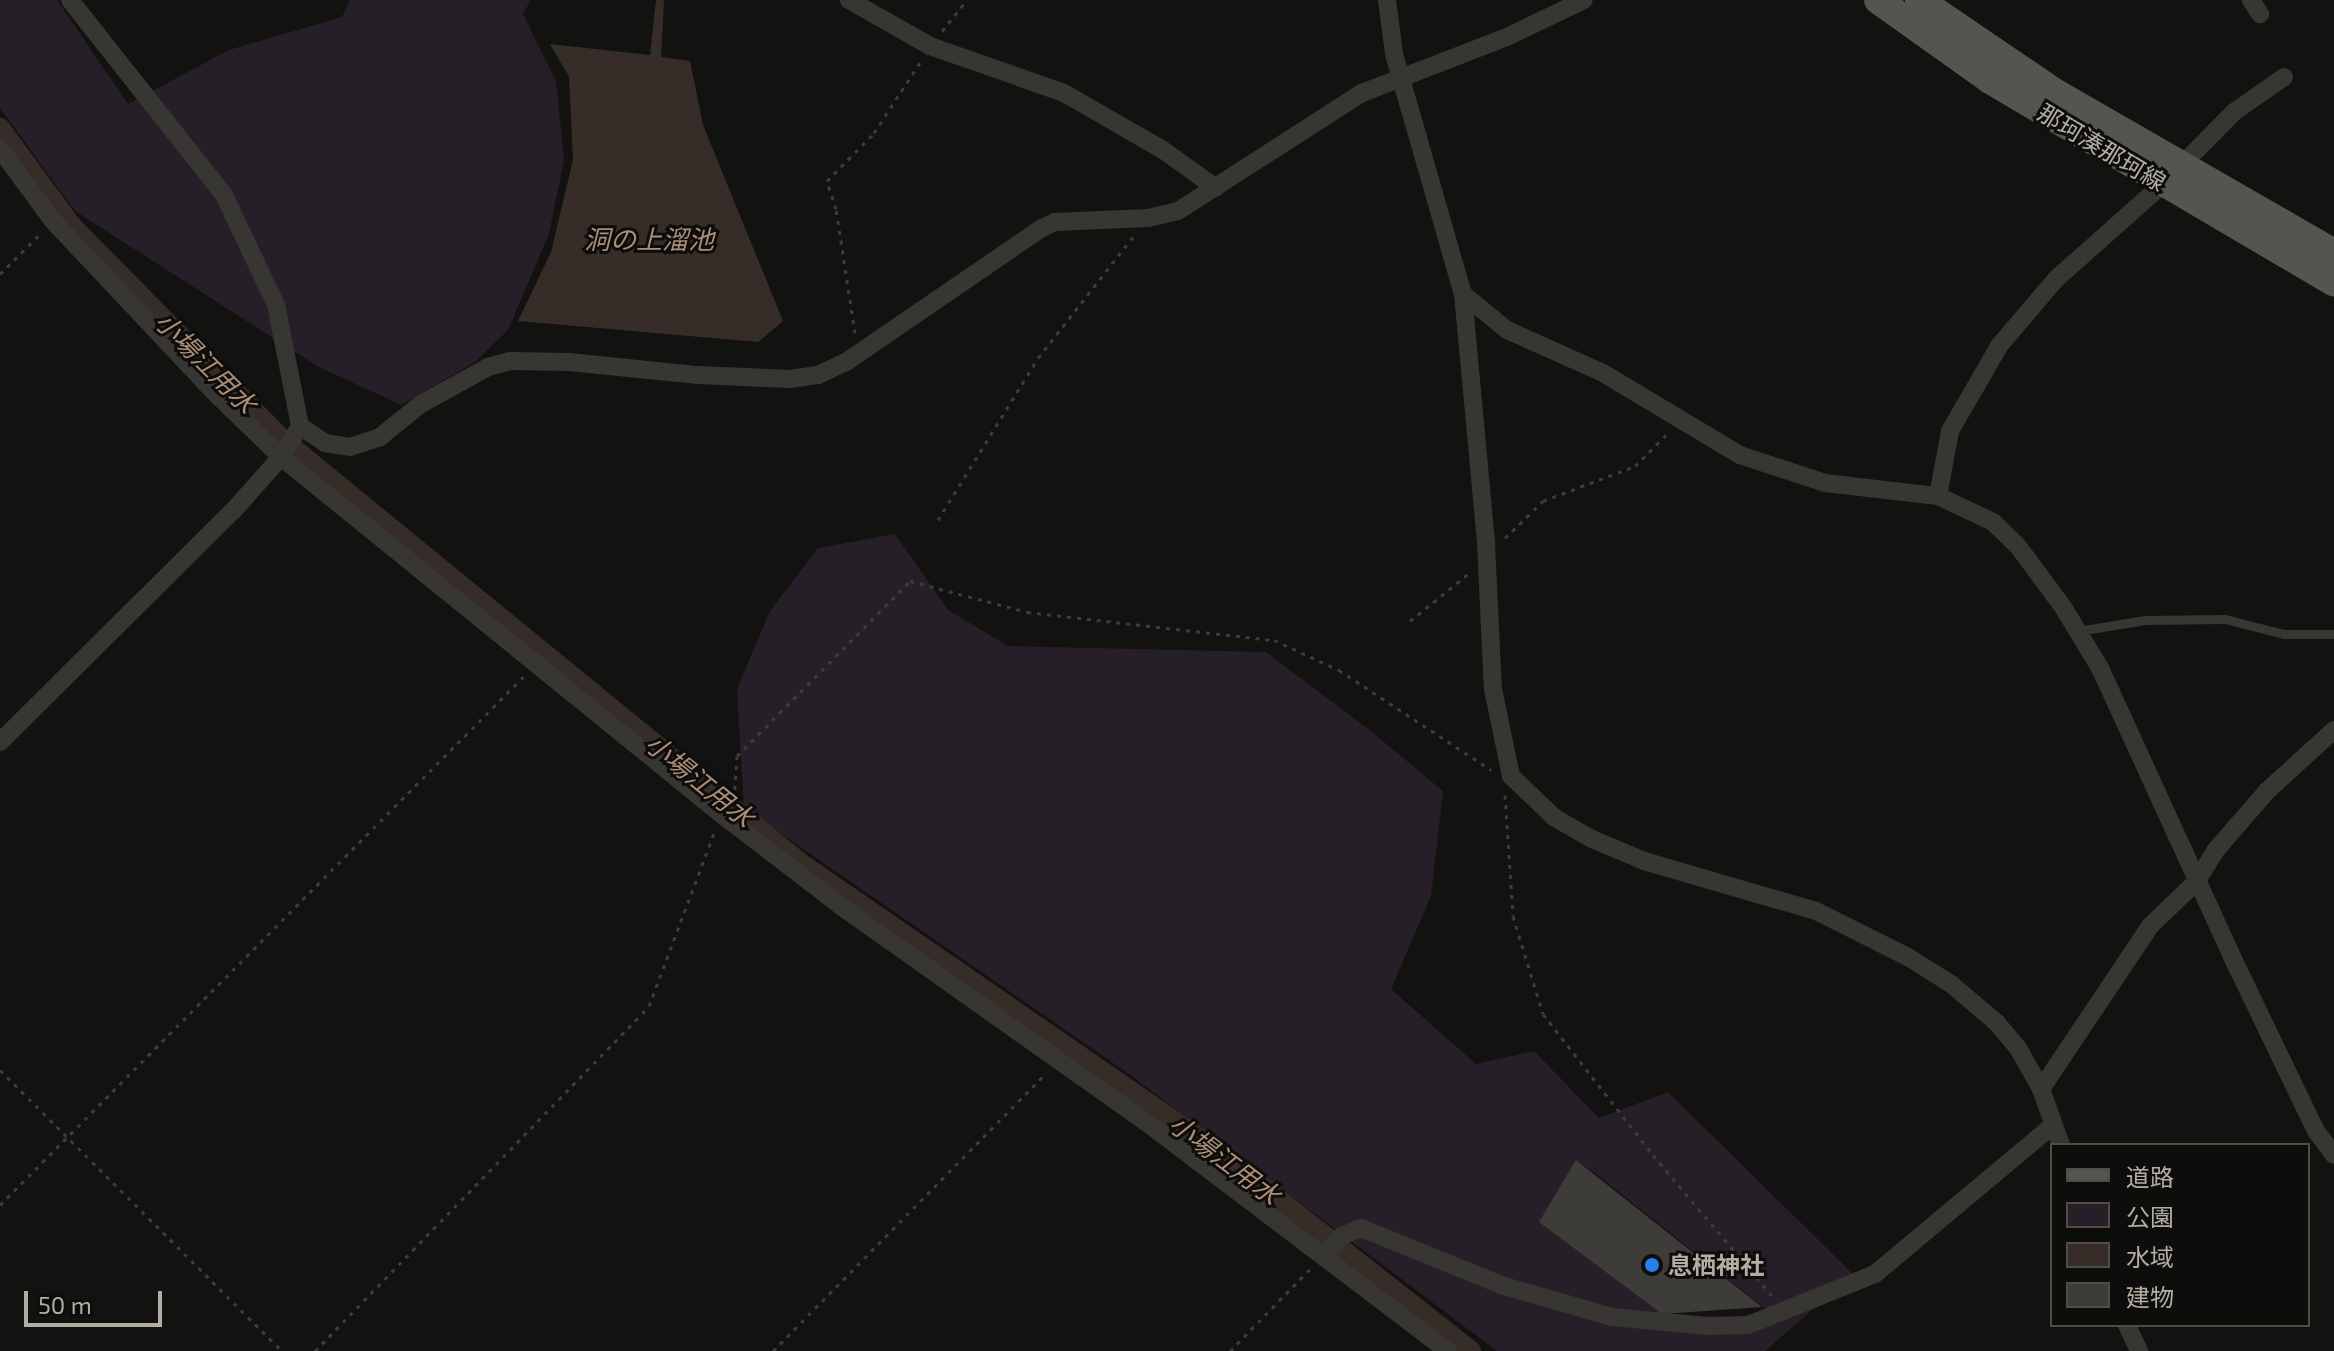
<!DOCTYPE html>
<html>
<head>
<meta charset="utf-8">
<style>
	body { margin:0 }
	#map { position:relative; width:2334px; height:1351px; overflow:hidden; background:#121211; font-family:"Exo 2","Noto Sans JP",sans-serif }
	div>[style] { position:absolute }
	.green>* { inset:0; background:#271f27 }
	.water>* { inset:0; background:#362d28 }
	.shadow>* { inset:0; background:#0007 }
	.canal>* { height:20px; margin:-10px; padding:0 10px; transform-origin:10px; border-radius:10px; background:#362d28 }
	.building>* { inset:0; background:#3d3c38 }
	.path>* { height:3px; margin-top:-1.5px; transform-origin:0; background:repeating-linear-gradient(90deg,#3e3c38 0 4px,transparent 0 10px) }
	.service>* { height:9px; margin:-4.5px; padding:0 4.5px; transform-origin:4.5px; border-radius:4.5px; background:#373632 }
	.minor>* { height:18px; margin:-9px; padding:0 9px; transform-origin:9px; border-radius:9px; background:#373632 }
	.primary>* { height:28px; margin:-14px; padding:0 14px; transform-origin:14px; border-radius:14px; background:#56544e }
	.dots>* { width:22px; height:22px; translate:-50% -50%; box-sizing:border-box; border:4px solid #0d0d0c; border-radius:50% }
	span { translate:-50% -50%; white-space:nowrap; text-align:center; line-height:1.15; -webkit-text-stroke:6px #0d0d0c; paint-order:stroke }
	.street-label { font-size:24px; color:#b3ada2 }
	.poi-label { font-size:24px; color:#b3ada2; font-weight:700 }
	.left { translate:0 -50%; text-align:left }
	.water-label { font-size:26px; color:#af8e79; font-style:italic }
	.legend { position:absolute; left:2050px; top:1143px; width:260px; height:184px; box-sizing:border-box; background:#0d0d0c; border:2px solid #4f4d48; margin:0; padding:10px 14px; list-style:none; font-size:24px; color:#b3ada2 }
	.legend li { display:flex; align-items:center; gap:16px; height:40px }
	.legend b { width:40px; border:2px solid #4f4d48 }
	.scale { position:absolute; left:24px; top:1291px; width:138px; height:36px; box-sizing:border-box; border:4px solid #b3ada2; border-top:0; padding-left:10px; font-size:24px; line-height:28px; white-space:nowrap; color:#b3ada2; -webkit-text-stroke:6px #0d0d0c; paint-order:stroke }
</style>
</head>
<body>
<div id="map">
	<div class="green">
		<div style="clip-path:polygon(0 0,57px 0,128px 104px,229px 50px,342px 17px,350px 0,531px 0,523px 14px,556px 81px,564px 160px,549px 234px,508px 330px,475px 362px,401px 405px,317px 366px,75px 211px,0 108px)"></div>
		<div style="clip-path:polygon(895px 534px,948px 610px,1008px 646px,1266px 652px,1367px 728px,1443px 791px,1431px 896px,1391px 989px,1476px 1064px,1534px 1051px,1599px 1118px,1668px 1092px,1853px 1274px,1765px 1351px,1497px 1351px,1129px 1074px,744px 808px,737px 689px,770px 611px,818px 548px)"></div>
	</div>
	<div class="water">
		<div style="clip-path:polygon(656px 0,664px 0,661px 57px,690px 61px,703px 125px,783px 321px,758px 342px,518px 321px,551px 252px,573px 160px,569px 77px,550px 44px,650px 55px)"></div>
	</div>
	<div class="shadow">
		<div style="clip-path:polygon(1577px 1162px,1595px 1173px,1777px 1318px,1683px 1324px,1664px 1312px)"></div>
	</div>
	<div class="canal">
		<div style="left:0;top:128px;width:122px;rotate:53.7deg"></div>
		<div style="left:72px;top:226px;width:299px;rotate:45.4deg"></div>
		<div style="left:282px;top:439px;width:672px;rotate:39.26deg"></div>
		<div style="left:802px;top:864px;width:492px;rotate:34.6deg"></div>
		<div style="left:1207px;top:1143px;width:336px;rotate:38.2deg"></div>
	</div>
	<div class="building">
		<div style="clip-path:polygon(1576px 1160px,1762px 1307px,1662px 1314px,1539px 1222px)"></div>
	</div>
	<div class="path">
		<div style="left:942px;top:31px;width:40px;rotate:-51deg"></div>
		<div style="left:0;top:274px;width:55px;rotate:-45deg"></div>
		<div style="left:855px;top:333px;width:125px;rotate:-98.7deg"></div>
		<div style="left:836px;top:209px;width:29px;rotate:-108deg"></div>
		<div style="left:827px;top:181px;width:67px;rotate:-45.6deg"></div>
		<div style="left:874px;top:133px;width:86px;rotate:-56.9deg"></div>
		<div style="left:938px;top:520px;width:190px;rotate:-58.3deg"></div>
		<div style="left:1038px;top:358px;width:154px;rotate:-51.9deg"></div>
		<div style="left:1505px;top:538px;width:53px;rotate:-44.2deg"></div>
		<div style="left:1543px;top:501px;width:98px;rotate:-20.8deg"></div>
		<div style="left:1635px;top:466px;width:48px;rotate:-45deg"></div>
		<div style="left:1410px;top:621px;width:75px;rotate:-39deg"></div>
		<div style="left:1505px;top:795px;width:121px;rotate:86.2deg"></div>
		<div style="left:1513px;top:916px;width:102px;rotate:73deg"></div>
		<div style="left:1543px;top:1014px;width:179px;rotate:52deg"></div>
		<div style="left:1653px;top:1155px;width:186px;rotate:49.8deg"></div>
		<div style="left:734px;top:799px;width:43px;rotate:-86deg"></div>
		<div style="left:737px;top:756px;width:246px;rotate:-45.3deg"></div>
		<div style="left:910px;top:581px;width:121px;rotate:14.8deg"></div>
		<div style="left:1027px;top:612px;width:249px;rotate:6.5deg"></div>
		<div style="left:1274px;top:640px;width:72px;rotate:24.8deg"></div>
		<div style="left:1339px;top:670px;width:182px;rotate:33.3deg"></div>
		<div style="left:0;top:1070px;width:398px;rotate:44.9deg"></div>
		<div style="left:0;top:1205px;width:745px;rotate:-45.27deg"></div>
		<div style="left:315px;top:1351px;width:480px;rotate:-45.9deg"></div>
		<div style="left:649px;top:1006px;width:185px;rotate:-69.4deg"></div>
		<div style="left:773px;top:1351px;width:388px;rotate:-45.5deg"></div>
		<div style="left:1230px;top:1351px;width:115px;rotate:-45.7deg"></div>
	</div>
	<div class="service">
		<div style="left:2078px;top:631px;width:68px;rotate:-9.3deg"></div>
		<div style="left:2145px;top:620px;width:80px;rotate:-0.7deg"></div>
		<div style="left:2225px;top:619px;width:61px;rotate:14.3deg"></div>
		<div style="left:2284px;top:634px;width:50px"></div>
	</div>
	<div class="minor">
		<div style="left:849px;top:0;width:93px;rotate:29.6deg"></div>
		<div style="left:930px;top:46px;width:142px;rotate:19.3deg"></div>
		<div style="left:1064px;top:93px;width:114px;rotate:29.9deg"></div>
		<div style="left:1163px;top:150px;width:65px;rotate:35.6deg"></div>
		<div style="left:1387px;top:0;width:54px;rotate:82.6deg"></div>
		<div style="left:1394px;top:54px;width:250px;rotate:74deg"></div>
		<div style="left:1463px;top:294px;width:250px;rotate:84.7deg"></div>
		<div style="left:1486px;top:543px;width:146px;rotate:87.3deg"></div>
		<div style="left:1493px;top:689px;width:89px;rotate:78.3deg"></div>
		<div style="left:1511px;top:776px;width:61px;rotate:43.7deg"></div>
		<div style="left:1555px;top:818px;width:43px;rotate:29.6deg"></div>
		<div style="left:1592px;top:839px;width:56px;rotate:22.9deg"></div>
		<div style="left:1644px;top:861px;width:179px;rotate:16.2deg"></div>
		<div style="left:1816px;top:911px;width:103px;rotate:26.6deg"></div>
		<div style="left:1908px;top:957px;width:51px;rotate:32.1deg"></div>
		<div style="left:1951px;top:984px;width:59px;rotate:40.2deg"></div>
		<div style="left:1996px;top:1022px;width:34px;rotate:50deg"></div>
		<div style="left:2018px;top:1048px;width:47px;rotate:60.7deg"></div>
		<div style="left:2041px;top:1089px;width:59px;rotate:70.3deg"></div>
		<div style="left:2251px;top:0;width:17px;rotate:57deg"></div>
		<div style="left:0;top:149px;width:89px;rotate:53.6deg"></div>
		<div style="left:53px;top:221px;width:236px;rotate:46.7deg"></div>
		<div style="left:215px;top:393px;width:92px;rotate:44.1deg"></div>
		<div style="left:281px;top:457px;width:567px;rotate:39.05deg"></div>
		<div style="left:721px;top:814px;width:153px;rotate:37.5deg"></div>
		<div style="left:842px;top:907px;width:372px;rotate:35.3deg"></div>
		<div style="left:1146px;top:1122px;width:379px;rotate:37.2deg"></div>
		<div style="left:1463px;top:294px;width:57px;rotate:39.3deg"></div>
		<div style="left:1507px;top:330px;width:105px;rotate:24.1deg"></div>
		<div style="left:1603px;top:373px;width:160px;rotate:30.9deg"></div>
		<div style="left:1740px;top:455px;width:89px;rotate:18.2deg"></div>
		<div style="left:1825px;top:483px;width:114px;rotate:6.6deg"></div>
		<div style="left:1938px;top:496px;width:61px;rotate:25.3deg"></div>
		<div style="left:1993px;top:522px;width:33px;rotate:44deg"></div>
		<div style="left:2017px;top:545px;width:77px;rotate:53.4deg"></div>
		<div style="left:2063px;top:607px;width:71px;rotate:58.8deg"></div>
		<div style="left:2100px;top:668px;width:331px;rotate:65.4deg"></div>
		<div style="left:2238px;top:969px;width:180px;rotate:64.3deg"></div>
		<div style="left:2316px;top:1131px;width:30px;rotate:53deg"></div>
		<div style="left:300px;top:426px;width:30px;rotate:34deg"></div>
		<div style="left:325px;top:443px;width:25px;rotate:9deg"></div>
		<div style="left:350px;top:447px;width:32px;rotate:-18deg"></div>
		<div style="left:380px;top:437px;width:53px;rotate:-38.8deg"></div>
		<div style="left:421px;top:404px;width:77px;rotate:-28.9deg"></div>
		<div style="left:488px;top:367px;width:23px;rotate:-15deg"></div>
		<div style="left:510px;top:361px;width:59px;rotate:1deg"></div>
		<div style="left:569px;top:362px;width:130px;rotate:5.8deg"></div>
		<div style="left:698px;top:375px;width:91px;rotate:2.5deg"></div>
		<div style="left:789px;top:379px;width:29px;rotate:-8deg"></div>
		<div style="left:818px;top:375px;width:31px;rotate:-25deg"></div>
		<div style="left:846px;top:362px;width:237px;rotate:-34.4deg"></div>
		<div style="left:1042px;top:228px;width:14px;rotate:-25deg"></div>
		<div style="left:1055px;top:222px;width:93px;rotate:-2.5deg"></div>
		<div style="left:1148px;top:218px;width:31px;rotate:-13deg"></div>
		<div style="left:1178px;top:211px;width:219px;rotate:-32.7deg"></div>
		<div style="left:1362px;top:93px;width:155px;rotate:-21.1deg"></div>
		<div style="left:1507px;top:37px;width:85px;rotate:-25.7deg"></div>
		<div style="left:1938px;top:496px;width:66px;rotate:-79.5deg"></div>
		<div style="left:1950px;top:431px;width:98px;rotate:-60deg"></div>
		<div style="left:1999px;top:346px;width:88px;rotate:-49.6deg"></div>
		<div style="left:2056px;top:279px;width:143px;rotate:-41.6deg"></div>
		<div style="left:2163px;top:184px;width:101px;rotate:-45.4deg"></div>
		<div style="left:2234px;top:112px;width:61px;rotate:-35deg"></div>
		<div style="left:0;top:742px;width:328px;rotate:-44.8deg"></div>
		<div style="left:233px;top:511px;width:72px;rotate:-48.4deg"></div>
		<div style="left:281px;top:457px;width:36px;rotate:-58deg"></div>
		<div style="left:300px;top:426px;width:123px;rotate:-101.2deg"></div>
		<div style="left:276px;top:305px;width:122px;rotate:-115.3deg"></div>
		<div style="left:224px;top:195px;width:248px;rotate:-128.3deg"></div>
		<div style="left:2041px;top:1089px;width:196px;rotate:-56.2deg"></div>
		<div style="left:2150px;top:926px;width:64px;rotate:-43.7deg"></div>
		<div style="left:2196px;top:882px;width:36px;rotate:-58deg"></div>
		<div style="left:2215px;top:851px;width:79px;rotate:-49.1deg"></div>
		<div style="left:2267px;top:791px;width:91px;rotate:-42.3deg"></div>
		<div style="left:1324px;top:1255px;width:26px;rotate:-47deg"></div>
		<div style="left:1342px;top:1236px;width:21px;rotate:-23deg"></div>
		<div style="left:1361px;top:1228px;width:154px;rotate:22.1deg"></div>
		<div style="left:1504px;top:1286px;width:112px;rotate:16deg"></div>
		<div style="left:1612px;top:1317px;width:96px;rotate:5.4deg"></div>
		<div style="left:1708px;top:1326px;width:40px;rotate:-1.4deg"></div>
		<div style="left:1748px;top:1325px;width:137px;rotate:-21.9deg"></div>
		<div style="left:1875px;top:1274px;width:232px;rotate:-39.9deg"></div>
		<div style="left:2127px;top:1325px;width:29px;rotate:65deg"></div>
	</div>
	<div class="primary">
		<div style="left:1878px;top:0;width:138px;rotate:35.5deg"></div>
		<div style="left:1990px;top:80px;width:399px;rotate:30.5deg"></div>
		<div style="left:1919px;top:0;width:166px;rotate:34.2deg"></div>
		<div style="left:2056px;top:93px;width:321px;rotate:29.9deg"></div>
	</div>
	<div class="dots">
		<div style="left:1652px;top:1265px;background:#2c7df0"></div>
	</div>
	<div class="street-label">
		<span style="left:2102px;top:147px;rotate:31deg">那珂湊那珂線</span>
	</div>
	<div class="poi-label">
		<span class="left" style="left:1668px;top:1265px">息栖神社</span>
	</div>
	<div class="water-label">
		<span style="left:649px;top:239px">洞の上溜池</span>
		<span style="left:206px;top:362px;rotate:45deg">小場江用水</span>
		<span style="left:700px;top:780px;rotate:39deg">小場江用水</span>
		<span style="left:1225px;top:1159px;rotate:37deg">小場江用水</span>
	</div>
	<ul class="legend">
	<li><b style="height:10px;background:#56544e"></b>道路</li>
	<li><b style="height:22px;background:#271f27"></b>公園</li>
	<li><b style="height:22px;background:#362d28"></b>水域</li>
	<li><b style="height:22px;background:#3d3c38"></b>建物</li>
	</ul>
	<div class="scale">50 m</div>
</div>
</body>
</html>
